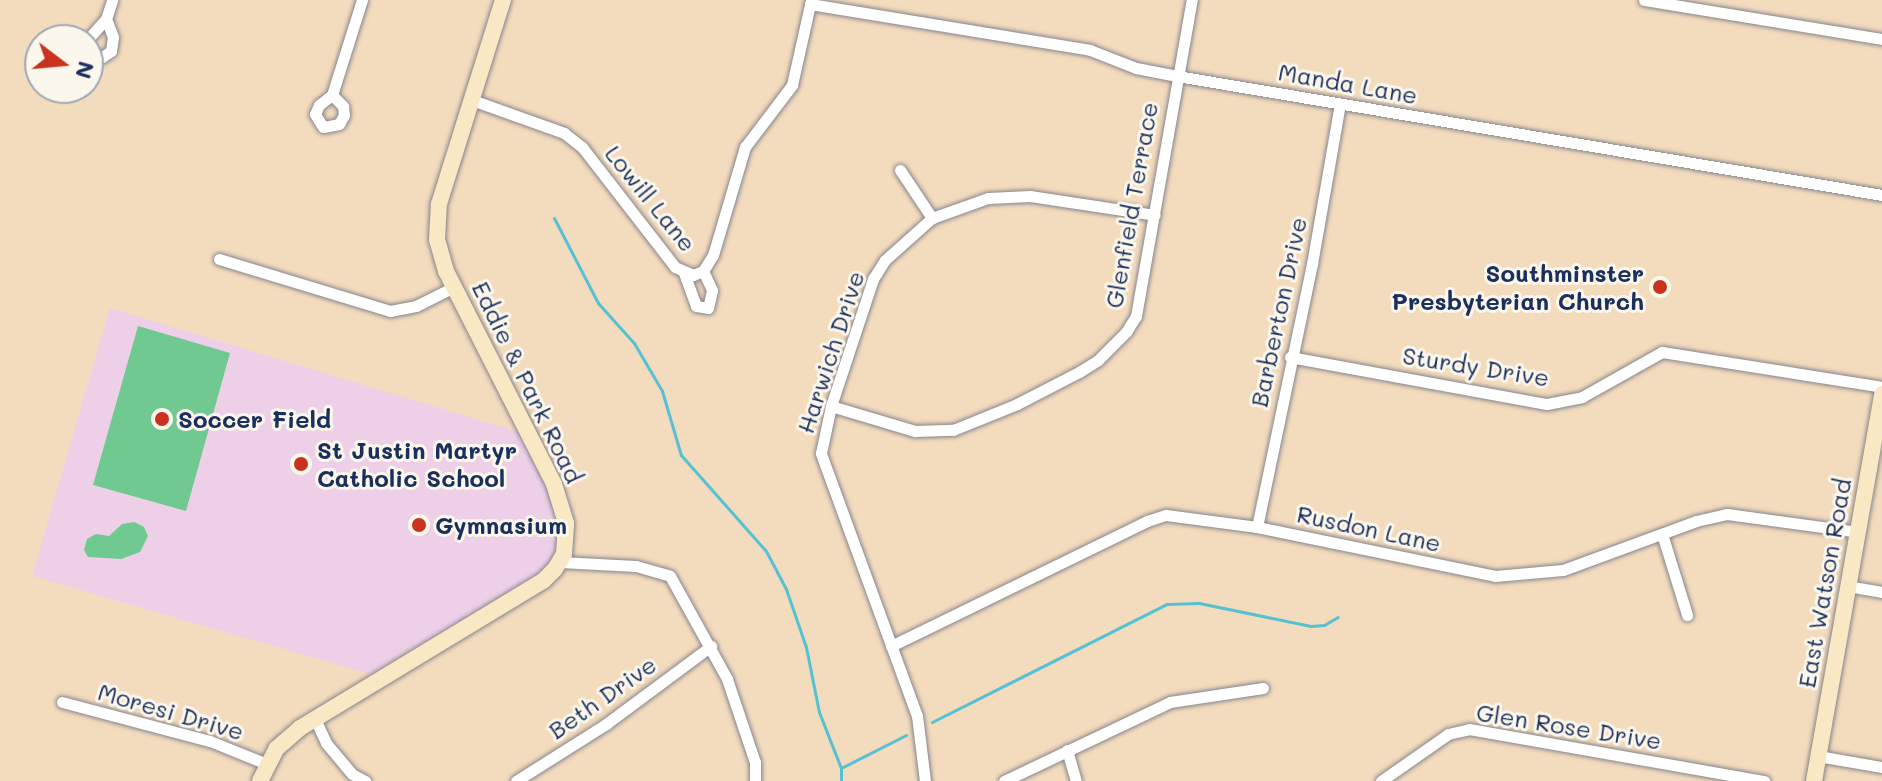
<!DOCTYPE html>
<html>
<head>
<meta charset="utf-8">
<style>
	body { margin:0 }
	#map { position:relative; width:1882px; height:781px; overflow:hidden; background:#f3dbbd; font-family:Mali,sans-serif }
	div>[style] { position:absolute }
	.built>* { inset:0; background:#edd0e8 }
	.green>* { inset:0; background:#6fc990 }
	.stream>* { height:3px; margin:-1.5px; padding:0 1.5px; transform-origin:1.5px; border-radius:1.5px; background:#56c1d2 }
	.roads { filter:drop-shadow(0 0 2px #87858e) drop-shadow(0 0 2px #87858e) }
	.street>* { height:11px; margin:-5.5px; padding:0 5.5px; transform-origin:5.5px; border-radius:5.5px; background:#fff }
	.secondary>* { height:16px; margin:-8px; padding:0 8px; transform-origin:8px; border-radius:8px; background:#f8e8c3 }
	.dots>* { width:22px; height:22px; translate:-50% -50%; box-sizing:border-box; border:4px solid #fbf7ec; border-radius:50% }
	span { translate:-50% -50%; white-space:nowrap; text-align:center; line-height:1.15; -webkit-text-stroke:6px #fbf7ec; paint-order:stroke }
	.street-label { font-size:24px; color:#1b2f5e }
	.poi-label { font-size:24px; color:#1b2f5e; font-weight:700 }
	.right { translate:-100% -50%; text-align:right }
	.left { translate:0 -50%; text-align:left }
	.north { position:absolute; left:24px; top:24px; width:80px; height:80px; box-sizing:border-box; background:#fbf7ec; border:2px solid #a1a7b3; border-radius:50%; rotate:106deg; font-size:22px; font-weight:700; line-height:32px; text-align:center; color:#1b2f5e }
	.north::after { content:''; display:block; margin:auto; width:28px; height:36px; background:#c8321e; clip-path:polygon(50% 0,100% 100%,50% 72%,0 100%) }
</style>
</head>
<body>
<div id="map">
	<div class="built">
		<div style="clip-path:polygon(110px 308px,522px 433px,552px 495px,560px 547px,546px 571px,370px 674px,32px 576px)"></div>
	</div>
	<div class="green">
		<div style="clip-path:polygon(138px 326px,230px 353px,186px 511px,93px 485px)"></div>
		<div style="clip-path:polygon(134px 522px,144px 527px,148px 536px,140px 552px,121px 559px,88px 557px,84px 550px,87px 539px,96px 534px,109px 536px,122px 524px)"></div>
	</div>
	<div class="stream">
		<div style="left:554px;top:218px;width:96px;rotate:62.6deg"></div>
		<div style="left:598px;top:303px;width:54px;rotate:48deg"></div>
		<div style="left:634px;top:343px;width:56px;rotate:59.7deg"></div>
		<div style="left:662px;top:391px;width:67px;rotate:73.5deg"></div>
		<div style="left:681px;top:455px;width:128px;rotate:48.5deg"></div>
		<div style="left:766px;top:551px;width:43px;rotate:62.2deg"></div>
		<div style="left:786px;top:589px;width:61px;rotate:71deg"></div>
		<div style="left:806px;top:647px;width:66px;rotate:78.7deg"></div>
		<div style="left:819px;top:712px;width:60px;rotate:68.6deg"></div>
		<div style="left:841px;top:768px;width:13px;rotate:90deg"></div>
		<div style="left:932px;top:722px;width:263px;rotate:-26.7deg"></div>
		<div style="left:1167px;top:604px;width:32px;rotate:-2deg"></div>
		<div style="left:1199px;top:603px;width:114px;rotate:11.6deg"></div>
		<div style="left:1311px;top:626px;width:13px;rotate:-4deg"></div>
		<div style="left:1324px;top:625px;width:16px;rotate:-30deg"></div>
		<div style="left:841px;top:768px;width:73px;rotate:-26.9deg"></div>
	</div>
	<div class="roads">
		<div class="street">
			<div style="left:1644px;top:0;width:241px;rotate:9.3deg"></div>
			<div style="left:810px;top:4px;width:284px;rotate:9.3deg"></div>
			<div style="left:1090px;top:50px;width:49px;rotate:21.4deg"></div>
			<div style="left:1136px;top:68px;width:42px;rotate:11deg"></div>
			<div style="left:1177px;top:76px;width:715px;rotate:9.58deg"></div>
			<div style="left:87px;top:40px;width:28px;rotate:-48deg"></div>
			<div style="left:106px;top:19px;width:20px;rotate:-72deg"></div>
			<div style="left:88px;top:52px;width:15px;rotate:20deg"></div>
			<div style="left:102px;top:57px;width:11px;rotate:-34deg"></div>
			<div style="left:111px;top:51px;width:14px;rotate:-82deg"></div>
			<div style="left:113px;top:37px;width:19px;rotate:-111deg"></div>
			<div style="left:332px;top:95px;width:16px;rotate:45deg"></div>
			<div style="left:343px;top:106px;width:9px;rotate:84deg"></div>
			<div style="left:344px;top:115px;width:10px;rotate:119deg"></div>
			<div style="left:339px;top:124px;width:16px;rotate:169deg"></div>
			<div style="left:323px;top:127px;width:15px;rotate:-122deg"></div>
			<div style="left:315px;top:114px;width:10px;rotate:-66deg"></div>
			<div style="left:319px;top:105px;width:16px;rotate:-38deg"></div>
			<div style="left:332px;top:95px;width:100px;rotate:-72.5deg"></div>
			<div style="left:472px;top:100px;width:98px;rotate:19.7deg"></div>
			<div style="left:564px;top:133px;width:23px;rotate:38deg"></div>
			<div style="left:582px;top:147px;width:152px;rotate:52.2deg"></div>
			<div style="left:675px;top:267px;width:20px;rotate:24deg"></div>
			<div style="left:693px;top:275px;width:11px;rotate:-22deg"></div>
			<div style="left:703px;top:271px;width:19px;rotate:-58deg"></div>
			<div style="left:713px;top:255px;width:113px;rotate:-73.5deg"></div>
			<div style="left:745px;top:147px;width:78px;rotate:-52.8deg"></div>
			<div style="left:792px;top:85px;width:87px;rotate:-77.4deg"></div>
			<div style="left:900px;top:170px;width:58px;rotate:56.3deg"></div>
			<div style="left:219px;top:259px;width:179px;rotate:16.9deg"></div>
			<div style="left:390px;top:311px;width:26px;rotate:-11deg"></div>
			<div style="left:416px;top:306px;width:42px;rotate:-26.6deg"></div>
			<div style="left:684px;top:273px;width:35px;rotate:70deg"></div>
			<div style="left:696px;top:306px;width:12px;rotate:9deg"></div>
			<div style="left:708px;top:308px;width:18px;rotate:-77deg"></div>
			<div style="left:712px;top:290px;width:21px;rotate:-115deg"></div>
			<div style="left:1290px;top:357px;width:261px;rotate:10.4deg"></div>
			<div style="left:1547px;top:404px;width:36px;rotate:-11deg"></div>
			<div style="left:1582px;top:397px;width:92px;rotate:-29.4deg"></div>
			<div style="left:1662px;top:352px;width:223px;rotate:9deg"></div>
			<div style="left:831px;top:406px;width:88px;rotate:16.6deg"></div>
			<div style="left:915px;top:431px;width:38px;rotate:-2deg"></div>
			<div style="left:953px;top:430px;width:69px;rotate:-22.1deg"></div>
			<div style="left:1017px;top:404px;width:70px;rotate:-27.3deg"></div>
			<div style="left:1079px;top:372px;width:22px;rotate:-32deg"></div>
			<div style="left:1098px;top:360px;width:40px;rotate:-45deg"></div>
			<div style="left:1126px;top:332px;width:19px;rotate:-58deg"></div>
			<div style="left:1136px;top:316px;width:321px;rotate:-80deg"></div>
			<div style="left:1257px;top:527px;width:269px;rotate:-78.2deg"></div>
			<div style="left:1312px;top:264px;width:162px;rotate:-80.1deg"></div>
			<div style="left:1662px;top:534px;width:85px;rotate:72.8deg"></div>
			<div style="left:560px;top:562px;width:76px;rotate:3deg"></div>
			<div style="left:636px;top:566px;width:35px;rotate:16deg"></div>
			<div style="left:670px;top:576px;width:118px;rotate:61deg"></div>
			<div style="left:727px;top:679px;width:88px;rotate:71.4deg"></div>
			<div style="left:755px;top:762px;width:19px;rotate:90deg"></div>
			<div style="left:1848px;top:586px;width:35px;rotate:10deg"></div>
			<div style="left:891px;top:646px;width:285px;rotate:-26deg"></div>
			<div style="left:1147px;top:521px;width:20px;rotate:-18deg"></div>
			<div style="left:1166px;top:515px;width:92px;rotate:7.5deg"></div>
			<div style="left:1257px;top:527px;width:243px;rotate:11.6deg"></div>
			<div style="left:1495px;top:576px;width:68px;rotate:-5deg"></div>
			<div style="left:1563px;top:570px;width:142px;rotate:-20.2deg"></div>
			<div style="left:1696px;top:521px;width:32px;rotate:-13deg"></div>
			<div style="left:1727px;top:514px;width:132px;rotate:7.8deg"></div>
			<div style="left:62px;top:702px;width:153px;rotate:14.8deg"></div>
			<div style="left:210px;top:741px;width:61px;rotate:22deg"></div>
			<div style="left:315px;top:719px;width:26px;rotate:65deg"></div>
			<div style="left:326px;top:743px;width:40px;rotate:50deg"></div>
			<div style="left:352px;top:774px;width:15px;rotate:28deg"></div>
			<div style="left:1067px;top:750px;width:32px;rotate:74deg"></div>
			<div style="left:1818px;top:756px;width:65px;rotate:9.8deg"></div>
			<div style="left:516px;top:781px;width:107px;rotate:-32.3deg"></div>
			<div style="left:606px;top:724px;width:131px;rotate:-36.6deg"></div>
			<div style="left:925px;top:781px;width:65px;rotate:-97deg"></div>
			<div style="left:917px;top:716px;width:280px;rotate:-110.1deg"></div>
			<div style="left:821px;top:453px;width:48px;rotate:-78deg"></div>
			<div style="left:831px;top:406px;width:134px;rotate:-71.7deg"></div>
			<div style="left:873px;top:279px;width:22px;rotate:-58deg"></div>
			<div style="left:885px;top:260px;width:63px;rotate:-41.8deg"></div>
			<div style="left:932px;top:218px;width:59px;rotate:-19.7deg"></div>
			<div style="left:988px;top:198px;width:42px;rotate:-2.7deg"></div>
			<div style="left:1030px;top:196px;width:126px;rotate:8.6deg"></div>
			<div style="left:1004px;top:781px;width:184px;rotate:-25.4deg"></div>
			<div style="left:1170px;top:702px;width:94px;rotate:-8.6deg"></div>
			<div style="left:1381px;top:781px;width:82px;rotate:-35deg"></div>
			<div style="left:1448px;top:734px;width:22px;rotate:-13deg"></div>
			<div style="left:1469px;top:729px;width:300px;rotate:10deg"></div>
		</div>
		<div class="secondary">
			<div style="left:260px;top:781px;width:36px;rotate:-63deg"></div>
			<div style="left:276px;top:749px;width:32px;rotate:-41deg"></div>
			<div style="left:300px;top:728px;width:284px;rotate:-31.2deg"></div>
			<div style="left:543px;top:581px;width:17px;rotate:-45deg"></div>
			<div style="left:555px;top:569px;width:17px;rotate:-59deg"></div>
			<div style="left:564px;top:554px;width:31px;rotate:-86deg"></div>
			<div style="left:566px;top:523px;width:41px;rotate:-107.1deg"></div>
			<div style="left:554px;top:484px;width:239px;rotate:-116.9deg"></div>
			<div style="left:446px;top:271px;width:32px;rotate:-106deg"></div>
			<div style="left:437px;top:240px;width:36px;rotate:-87deg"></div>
			<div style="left:439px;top:204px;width:214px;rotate:-72.6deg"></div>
			<div style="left:1814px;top:781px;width:393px;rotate:-80deg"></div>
		</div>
	</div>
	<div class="dots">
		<div style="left:1660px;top:287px;background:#c8321e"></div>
		<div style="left:162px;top:419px;background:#c8321e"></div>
		<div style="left:301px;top:464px;background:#c8321e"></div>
		<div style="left:419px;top:525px;background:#c8321e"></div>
	</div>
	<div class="street-label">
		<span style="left:1348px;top:83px;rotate:10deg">Manda Lane</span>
		<span style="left:651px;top:198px;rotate:51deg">Lowill Lane</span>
		<span style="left:1131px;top:205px;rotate:-80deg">Glenfield Terrace</span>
		<span style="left:1278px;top:312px;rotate:-78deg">Barberton Drive</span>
		<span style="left:830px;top:352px;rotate:-72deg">Harwich Drive</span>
		<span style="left:1476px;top:366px;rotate:9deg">Sturdy Drive</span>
		<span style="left:528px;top:382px;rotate:64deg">Eddie &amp; Park Road</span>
		<span style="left:1369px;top:528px;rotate:12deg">Rusdon Lane</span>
		<span style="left:1824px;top:583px;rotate:-80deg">East Watson Road</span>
		<span style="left:602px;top:697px;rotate:-35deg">Beth Drive</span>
		<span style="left:171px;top:711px;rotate:16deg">Moresi Drive</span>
		<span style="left:1569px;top:726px;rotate:9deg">Glen Rose Drive</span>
	</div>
	<div class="poi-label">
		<span class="right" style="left:1644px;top:287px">Southminster<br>Presbyterian Church</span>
		<span class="left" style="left:178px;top:419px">Soccer Field</span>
		<span class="left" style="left:317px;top:464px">St Justin Martyr<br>Catholic School</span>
		<span class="left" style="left:435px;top:525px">Gymnasium</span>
	</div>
	<div class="north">N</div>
</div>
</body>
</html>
